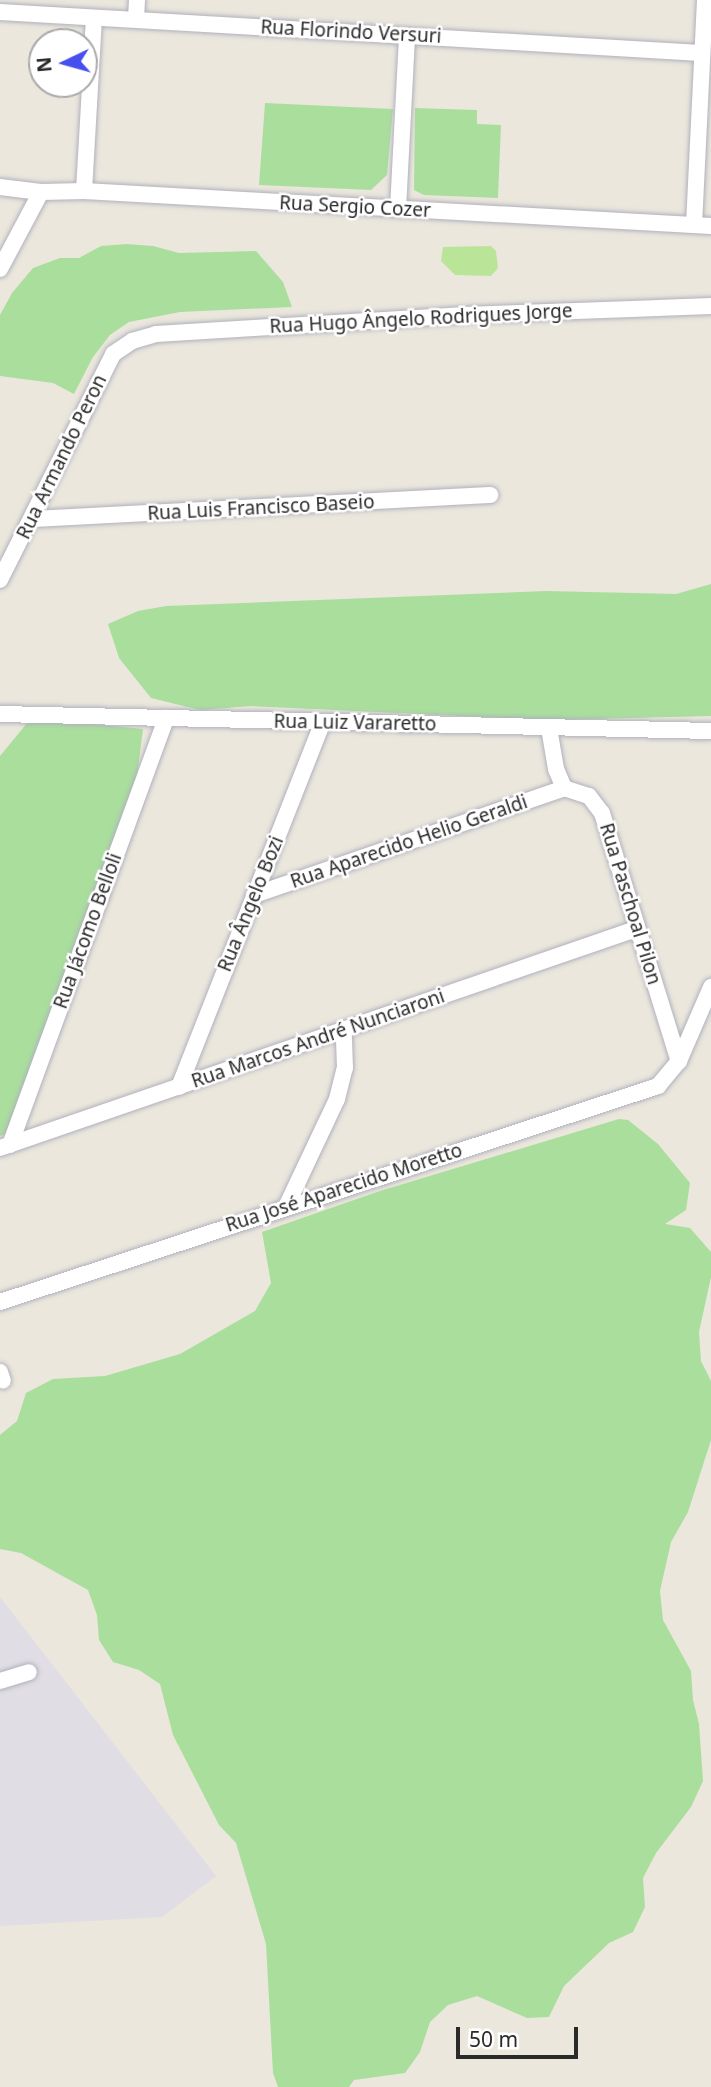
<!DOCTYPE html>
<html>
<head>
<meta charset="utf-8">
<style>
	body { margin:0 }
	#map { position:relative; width:711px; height:2087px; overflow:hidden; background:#ebe7dd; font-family:"Noto Sans",sans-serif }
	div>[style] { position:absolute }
	.industrial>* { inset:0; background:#e0dde4 }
	.green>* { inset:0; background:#aade9d }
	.pitch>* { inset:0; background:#bae599 }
	.roads { filter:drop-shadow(0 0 2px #b0b1bd) drop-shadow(0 0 2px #b0b1bd) }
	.minor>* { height:16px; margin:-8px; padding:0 8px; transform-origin:8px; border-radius:8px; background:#fff }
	span { translate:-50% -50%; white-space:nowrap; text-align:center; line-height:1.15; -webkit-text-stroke:5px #fff; paint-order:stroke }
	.street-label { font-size:19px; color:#2a2a2a }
	.north { position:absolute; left:28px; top:28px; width:70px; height:70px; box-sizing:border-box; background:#fff; border:2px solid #aaa; border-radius:50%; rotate:265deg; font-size:19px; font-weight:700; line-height:28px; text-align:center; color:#2a2a2a }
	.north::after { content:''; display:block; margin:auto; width:24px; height:32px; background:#4750ee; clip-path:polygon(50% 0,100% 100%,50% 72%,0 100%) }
	.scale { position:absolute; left:456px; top:2027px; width:122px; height:32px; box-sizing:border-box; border:4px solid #2a2a2a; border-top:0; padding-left:9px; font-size:21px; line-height:24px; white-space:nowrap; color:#2a2a2a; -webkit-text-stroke:5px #fff; paint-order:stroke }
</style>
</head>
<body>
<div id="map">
	<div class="industrial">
		<div style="clip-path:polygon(0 1597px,216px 1876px,162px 1917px,0 1926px)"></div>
	</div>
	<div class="green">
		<div style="clip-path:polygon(265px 103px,393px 109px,387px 175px,371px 190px,259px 185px)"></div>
		<div style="clip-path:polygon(415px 108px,477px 110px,477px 124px,501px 125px,498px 198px,424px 195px,414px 190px)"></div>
		<div style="clip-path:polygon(127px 244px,153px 246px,179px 253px,256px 251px,283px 282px,292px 307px,180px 312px,129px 322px,110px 335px,93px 357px,74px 394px,53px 383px,0 376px,0 315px,12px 293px,33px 268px,60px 258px,79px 258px,101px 246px)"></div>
		<div style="clip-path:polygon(711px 584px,711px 716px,550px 720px,251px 706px,200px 710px,151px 698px,119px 658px,108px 624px,138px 611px,166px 606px,546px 591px,676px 594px)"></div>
		<div style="clip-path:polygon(62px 721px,143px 729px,136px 784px,8px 1133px,0 1136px,0 756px,28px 722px)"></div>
		<div style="clip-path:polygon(619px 1119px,628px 1120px,658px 1144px,690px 1183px,686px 1210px,665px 1224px,690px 1228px,711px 1252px,711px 1277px,699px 1332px,701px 1361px,711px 1381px,711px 1440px,688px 1512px,671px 1542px,660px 1591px,663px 1620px,691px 1671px,693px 1700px,699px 1724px,703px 1781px,691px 1807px,656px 1853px,643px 1878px,645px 1907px,633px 1932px,609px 1943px,564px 1986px,549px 2017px,527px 2018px,477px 1996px,448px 2005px,430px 2022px,420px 2052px,405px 2073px,354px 2080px,349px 2087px,278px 2087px,273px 2073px,266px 1944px,236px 1843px,219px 1825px,173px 1735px,160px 1684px,139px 1670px,113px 1662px,99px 1640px,97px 1615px,88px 1590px,21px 1553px,0 1549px,0 1435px,17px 1421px,26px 1393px,53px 1379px,105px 1376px,180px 1354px,255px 1311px,271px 1283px,262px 1232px,380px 1191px)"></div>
	</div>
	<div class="pitch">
		<div style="clip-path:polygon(491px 246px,496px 251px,498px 268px,491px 276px,455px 275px,441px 261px,443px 247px)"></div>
	</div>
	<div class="roads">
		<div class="minor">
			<div style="left:0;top:12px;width:702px;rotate:3.35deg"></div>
			<div style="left:136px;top:19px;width:19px;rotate:-87deg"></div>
			<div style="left:0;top:187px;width:41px;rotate:7deg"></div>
			<div style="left:41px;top:192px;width:43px;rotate:-1.3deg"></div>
			<div style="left:84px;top:191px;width:628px;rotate:3.2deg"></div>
			<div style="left:84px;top:191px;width:172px;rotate:-86.7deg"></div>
			<div style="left:398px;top:209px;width:173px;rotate:-87deg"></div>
			<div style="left:694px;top:225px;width:225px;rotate:-87.2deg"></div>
			<div style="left:0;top:269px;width:87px;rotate:-62deg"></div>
			<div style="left:32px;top:519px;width:459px;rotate:-3deg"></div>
			<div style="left:0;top:580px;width:253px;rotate:-63.4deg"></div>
			<div style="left:113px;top:354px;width:23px;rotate:-34deg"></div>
			<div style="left:132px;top:341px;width:25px;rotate:-16deg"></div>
			<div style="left:156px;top:334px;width:310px;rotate:-3.5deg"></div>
			<div style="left:465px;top:315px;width:246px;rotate:-2.1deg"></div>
			<div style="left:0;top:714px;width:711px;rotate:1.37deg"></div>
			<div style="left:549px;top:728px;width:42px;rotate:80.3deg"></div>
			<div style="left:556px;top:769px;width:21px;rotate:67deg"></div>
			<div style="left:564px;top:788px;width:26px;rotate:18deg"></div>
			<div style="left:589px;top:796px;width:21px;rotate:53deg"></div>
			<div style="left:602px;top:813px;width:260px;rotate:72.8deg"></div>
			<div style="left:254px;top:895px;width:328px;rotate:-19deg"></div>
			<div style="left:179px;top:1087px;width:392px;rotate:-68.5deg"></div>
			<div style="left:10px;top:1145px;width:455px;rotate:-69.9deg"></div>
			<div style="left:0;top:1148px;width:673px;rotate:-19deg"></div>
			<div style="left:286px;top:1207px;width:119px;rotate:-64.7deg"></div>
			<div style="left:337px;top:1099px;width:32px;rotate:-76deg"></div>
			<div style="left:345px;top:1068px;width:38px;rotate:-92deg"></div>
			<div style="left:0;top:1302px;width:693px;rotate:-18.17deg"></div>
			<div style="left:658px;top:1086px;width:33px;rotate:-50deg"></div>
			<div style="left:679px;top:1061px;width:81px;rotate:-66.6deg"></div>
			<div style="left:0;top:1372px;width:9px;rotate:72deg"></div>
			<div style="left:0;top:1681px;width:30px;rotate:-17deg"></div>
		</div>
	</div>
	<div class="street-label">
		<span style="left:351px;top:32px;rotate:3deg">Rua Florindo Versuri</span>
		<span style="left:355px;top:207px;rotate:3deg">Rua Sergio Cozer</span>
		<span style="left:421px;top:319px;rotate:-3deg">Rua Hugo Ângelo Rodrigues Jorge</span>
		<span style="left:62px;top:457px;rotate:-64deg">Rua Armando Peron</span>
		<span style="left:261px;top:508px;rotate:-3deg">Rua Luis Francisco Baseio</span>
		<span style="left:355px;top:723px;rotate:1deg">Rua Luiz Vararetto</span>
		<span style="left:409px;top:842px;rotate:-19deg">Rua Aparecido Helio Geraldi</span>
		<span style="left:251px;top:904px;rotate:-68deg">Rua Ângelo Bozi</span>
		<span style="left:630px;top:904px;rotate:73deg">Rua Paschoal Pilon</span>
		<span style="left:88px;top:931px;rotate:-70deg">Rua Jácomo Belloli</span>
		<span style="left:318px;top:1039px;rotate:-19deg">Rua Marcos André Nunciaroni</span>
		<span style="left:344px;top:1188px;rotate:-18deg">Rua José Aparecido Moretto</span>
	</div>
	<div class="north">N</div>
	<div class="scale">50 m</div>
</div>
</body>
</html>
